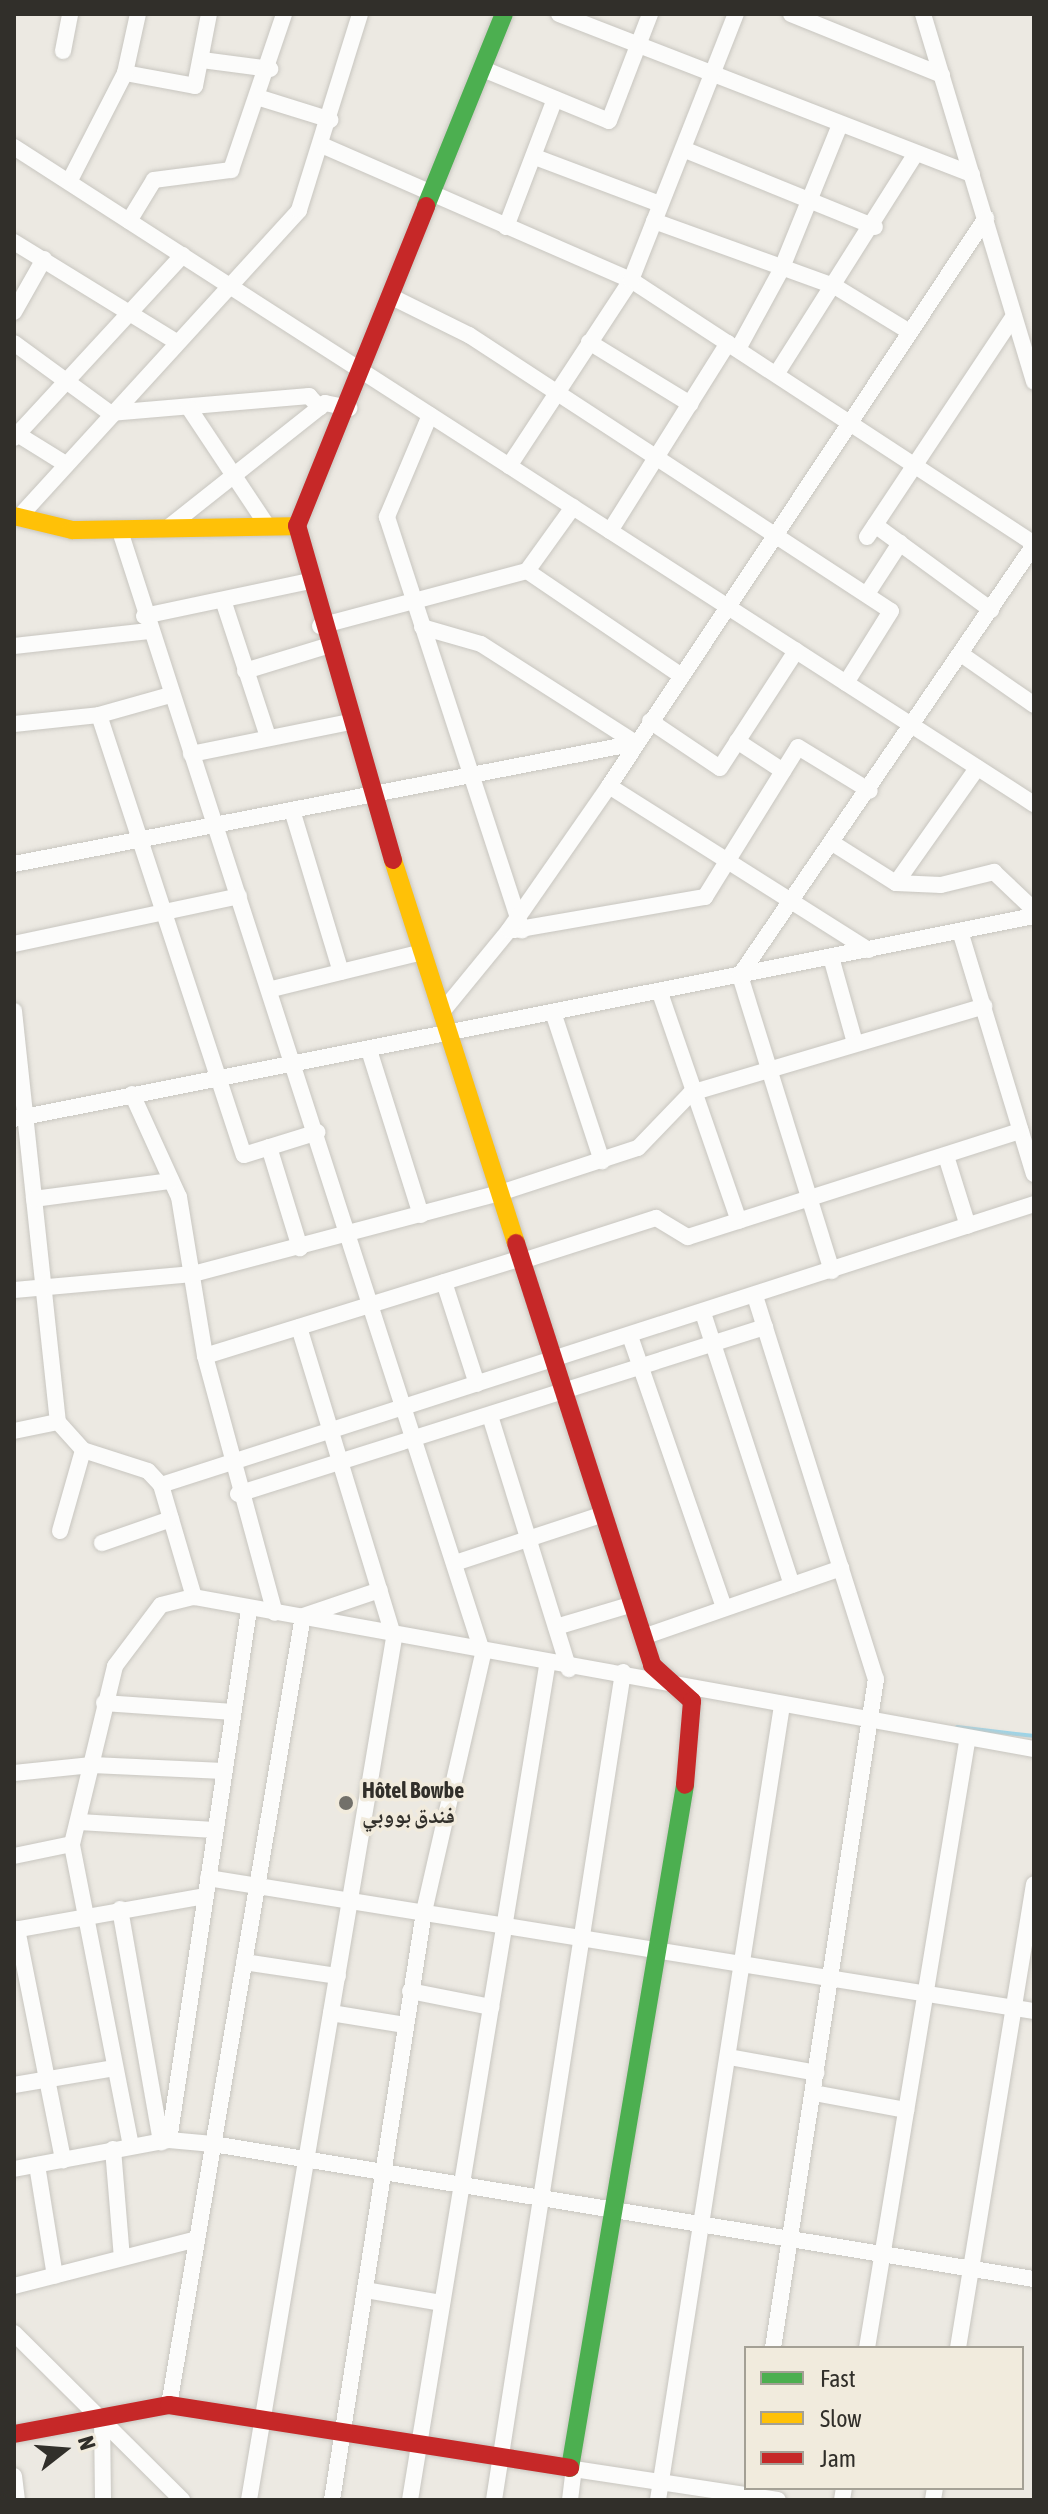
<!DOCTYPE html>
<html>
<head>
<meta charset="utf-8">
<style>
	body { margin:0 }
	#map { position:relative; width:1048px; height:2514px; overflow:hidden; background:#ece9e2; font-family:"Asap Condensed","Noto Naskh Arabic",sans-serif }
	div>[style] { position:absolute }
	.stream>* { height:4px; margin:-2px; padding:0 2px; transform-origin:2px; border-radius:2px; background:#9cd5e9 }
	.roads { filter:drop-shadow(0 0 2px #c8c6c0) drop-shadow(0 0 2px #c8c6c0) }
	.street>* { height:16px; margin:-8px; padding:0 8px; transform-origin:8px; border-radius:8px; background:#fcfcfb }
	.fast>* { height:18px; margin:-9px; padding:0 9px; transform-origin:9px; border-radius:9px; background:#4caf50 }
	.slow>* { height:18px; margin:-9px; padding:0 9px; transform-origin:9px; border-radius:9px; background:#ffc107 }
	.jam>* { height:18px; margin:-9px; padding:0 9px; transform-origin:9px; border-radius:9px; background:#c62828 }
	.dots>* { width:22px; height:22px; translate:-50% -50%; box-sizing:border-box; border:4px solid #f1ebdd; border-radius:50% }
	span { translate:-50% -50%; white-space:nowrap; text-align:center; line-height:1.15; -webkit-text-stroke:7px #f1ebdd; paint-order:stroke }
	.poi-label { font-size:22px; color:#312f2a; font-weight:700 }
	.left { translate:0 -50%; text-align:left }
	.frame { position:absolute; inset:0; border:16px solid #312f2a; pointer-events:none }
	.legend { position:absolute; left:744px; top:2346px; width:280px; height:144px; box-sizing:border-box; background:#f1ebdd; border:2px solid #a4a095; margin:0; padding:10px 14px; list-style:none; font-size:24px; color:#312f2a }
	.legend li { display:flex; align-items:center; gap:16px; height:40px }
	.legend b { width:40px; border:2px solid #a4a095 }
	.north { position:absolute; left:24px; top:2410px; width:80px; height:80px; -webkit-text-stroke:6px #f1ebdd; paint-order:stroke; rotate:73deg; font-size:22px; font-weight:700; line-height:32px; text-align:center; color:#312f2a }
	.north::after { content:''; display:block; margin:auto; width:28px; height:36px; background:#312f2a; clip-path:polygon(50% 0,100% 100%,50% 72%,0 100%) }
</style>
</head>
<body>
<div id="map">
	<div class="stream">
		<div style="left:957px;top:1727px;width:78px;rotate:6.7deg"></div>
	</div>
	<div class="roads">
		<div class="street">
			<div style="left:559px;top:14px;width:443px;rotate:21.2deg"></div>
			<div style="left:791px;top:14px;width:163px;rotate:22deg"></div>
			<div style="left:923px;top:14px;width:384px;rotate:73.2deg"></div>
			<div style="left:63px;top:51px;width:38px;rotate:-79deg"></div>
			<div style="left:202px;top:60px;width:69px;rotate:7.5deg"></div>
			<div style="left:483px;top:69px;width:136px;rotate:22.4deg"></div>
			<div style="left:609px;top:121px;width:115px;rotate:-69deg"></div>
			<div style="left:125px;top:73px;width:71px;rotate:10.5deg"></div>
			<div style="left:195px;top:86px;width:73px;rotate:-79deg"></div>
			<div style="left:257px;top:97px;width:77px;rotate:17.3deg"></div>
			<div style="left:324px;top:146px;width:335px;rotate:23.6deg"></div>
			<div style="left:631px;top:280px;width:482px;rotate:33.2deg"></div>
			<div style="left:14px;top:147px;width:1213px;rotate:32.79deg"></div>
			<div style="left:683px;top:149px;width:207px;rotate:22.1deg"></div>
			<div style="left:535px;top:157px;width:134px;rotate:20.6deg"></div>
			<div style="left:69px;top:182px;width:123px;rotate:-62.8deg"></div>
			<div style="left:125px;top:73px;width:60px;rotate:-77.6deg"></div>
			<div style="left:129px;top:221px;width:48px;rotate:-58.6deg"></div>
			<div style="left:154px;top:180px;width:78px;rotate:-7.4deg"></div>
			<div style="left:231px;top:170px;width:165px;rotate:-71.2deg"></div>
			<div style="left:654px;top:221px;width:194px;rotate:19.9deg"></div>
			<div style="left:836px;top:287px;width:84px;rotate:31.4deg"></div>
			<div style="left:506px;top:227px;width:137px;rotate:-69.1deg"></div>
			<div style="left:14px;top:242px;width:187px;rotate:31.6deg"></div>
			<div style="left:394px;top:298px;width:84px;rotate:26.3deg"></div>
			<div style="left:469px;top:335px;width:504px;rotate:33.19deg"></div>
			<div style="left:891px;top:611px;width:85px;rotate:122deg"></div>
			<div style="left:14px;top:312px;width:61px;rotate:-60.5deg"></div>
			<div style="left:589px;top:342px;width:119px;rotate:31.5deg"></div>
			<div style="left:14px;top:343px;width:119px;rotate:36.1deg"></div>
			<div style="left:110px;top:413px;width:200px;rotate:-4.9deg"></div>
			<div style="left:309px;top:396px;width:16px;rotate:47deg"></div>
			<div style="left:738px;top:349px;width:90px;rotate:-61.4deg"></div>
			<div style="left:781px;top:270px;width:157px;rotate:-67.9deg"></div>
			<div style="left:777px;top:373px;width:258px;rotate:-57.7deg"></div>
			<div style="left:189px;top:408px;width:139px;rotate:56.4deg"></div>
			<div style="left:430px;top:415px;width:111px;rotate:112.9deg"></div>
			<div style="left:387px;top:517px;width:435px;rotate:71.9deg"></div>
			<div style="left:14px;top:432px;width:59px;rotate:31.8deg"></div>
			<div style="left:14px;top:438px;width:249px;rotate:-47.3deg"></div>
			<div style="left:509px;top:466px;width:222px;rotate:-56.7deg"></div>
			<div style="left:631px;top:280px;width:286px;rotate:-68.5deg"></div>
			<div style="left:20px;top:516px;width:414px;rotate:-47.6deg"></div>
			<div style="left:299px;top:210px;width:205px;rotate:-72.7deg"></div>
			<div style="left:875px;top:525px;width:144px;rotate:36.2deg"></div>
			<div style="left:170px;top:526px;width:198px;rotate:-38.4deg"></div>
			<div style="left:325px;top:403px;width:25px;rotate:12deg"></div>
			<div style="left:120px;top:531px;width:1180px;rotate:72.09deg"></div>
			<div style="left:483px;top:1654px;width:265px;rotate:102.9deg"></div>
			<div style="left:424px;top:1912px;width:595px;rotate:98.89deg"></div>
			<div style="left:610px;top:531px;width:222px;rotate:-57.9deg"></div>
			<div style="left:867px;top:537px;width:265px;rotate:-56.4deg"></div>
			<div style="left:527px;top:571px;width:185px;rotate:34.2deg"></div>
			<div style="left:867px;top:594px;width:61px;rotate:-57.1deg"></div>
			<div style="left:223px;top:600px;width:144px;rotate:71.8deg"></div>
			<div style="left:144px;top:616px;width:170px;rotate:-11.9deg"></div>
			<div style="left:320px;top:626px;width:214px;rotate:-14.9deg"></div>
			<div style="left:527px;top:571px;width:79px;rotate:-54.3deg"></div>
			<div style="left:422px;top:627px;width:61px;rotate:16.1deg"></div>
			<div style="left:481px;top:644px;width:184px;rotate:32.6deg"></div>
			<div style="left:14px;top:646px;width:136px;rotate:-6.3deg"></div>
			<div style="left:961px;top:654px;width:89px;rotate:34.9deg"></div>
			<div style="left:245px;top:671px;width:86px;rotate:-17deg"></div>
			<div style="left:99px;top:715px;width:463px;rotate:71.8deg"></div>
			<div style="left:244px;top:1155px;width:77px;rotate:-17.3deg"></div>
			<div style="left:650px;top:721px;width:84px;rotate:33.9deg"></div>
			<div style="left:720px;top:768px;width:140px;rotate:-57deg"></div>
			<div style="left:14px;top:724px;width:85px;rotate:-6deg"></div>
			<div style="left:99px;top:715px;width:74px;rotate:-15.7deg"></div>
			<div style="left:737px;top:741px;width:55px;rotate:33.1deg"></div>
			<div style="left:191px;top:754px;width:161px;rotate:-11.4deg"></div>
			<div style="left:609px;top:786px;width:307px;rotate:32.3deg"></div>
			<div style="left:292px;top:810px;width:169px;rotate:73.2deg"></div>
			<div style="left:834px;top:844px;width:73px;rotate:32.2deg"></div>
			<div style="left:896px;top:883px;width:45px;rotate:2.5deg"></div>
			<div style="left:941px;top:885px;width:55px;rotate:-13.8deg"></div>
			<div style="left:994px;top:872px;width:55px;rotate:43.5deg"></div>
			<div style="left:14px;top:864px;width:634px;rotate:-11.01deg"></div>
			<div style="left:896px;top:883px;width:141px;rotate:-54.8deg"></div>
			<div style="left:514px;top:930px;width:194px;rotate:-9.8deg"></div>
			<div style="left:705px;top:897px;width:176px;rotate:-58.2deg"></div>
			<div style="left:798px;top:747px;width:84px;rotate:31.4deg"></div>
			<div style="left:960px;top:931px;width:254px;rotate:73.1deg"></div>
			<div style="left:14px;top:944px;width:230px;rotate:-12deg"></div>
			<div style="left:831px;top:957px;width:89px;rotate:74.4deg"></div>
			<div style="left:272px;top:989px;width:155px;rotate:-13.8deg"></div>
			<div style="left:660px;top:993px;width:241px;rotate:70.9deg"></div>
			<div style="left:14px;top:1011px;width:413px;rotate:83.9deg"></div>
			<div style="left:58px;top:1422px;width:38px;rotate:48deg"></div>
			<div style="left:83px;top:1450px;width:68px;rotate:17.9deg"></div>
			<div style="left:148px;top:1471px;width:19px;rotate:47deg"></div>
			<div style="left:161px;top:1485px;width:117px;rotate:73.6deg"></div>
			<div style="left:442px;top:1012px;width:106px;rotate:-50.7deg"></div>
			<div style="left:509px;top:930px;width:175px;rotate:-55.2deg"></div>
			<div style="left:609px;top:786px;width:682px;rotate:-56.43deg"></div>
			<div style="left:554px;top:1015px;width:154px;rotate:71.8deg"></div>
			<div style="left:369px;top:1050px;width:173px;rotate:72.5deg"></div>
			<div style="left:132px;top:1094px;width:113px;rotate:65.5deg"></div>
			<div style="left:179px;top:1197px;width:161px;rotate:80.7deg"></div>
			<div style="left:205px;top:1356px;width:266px;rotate:74.8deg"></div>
			<div style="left:14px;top:1119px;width:1040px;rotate:-11.26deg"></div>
			<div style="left:269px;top:1147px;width:106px;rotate:72.9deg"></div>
			<div style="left:946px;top:1156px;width:73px;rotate:72.6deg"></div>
			<div style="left:34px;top:1199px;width:138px;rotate:-7.5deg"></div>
			<div style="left:522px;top:1261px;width:141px;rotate:-17.8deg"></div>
			<div style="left:656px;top:1218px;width:37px;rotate:31deg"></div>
			<div style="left:688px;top:1237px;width:349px;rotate:-17.7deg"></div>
			<div style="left:832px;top:1271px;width:310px;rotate:-107.3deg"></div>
			<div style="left:740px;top:975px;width:521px;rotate:-55.64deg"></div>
			<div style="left:444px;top:1282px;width:107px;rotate:72.1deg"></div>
			<div style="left:14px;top:1290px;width:180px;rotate:-5.1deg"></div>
			<div style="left:193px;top:1274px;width:318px;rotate:-14.8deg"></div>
			<div style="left:500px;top:1193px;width:145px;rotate:-18.1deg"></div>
			<div style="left:638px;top:1148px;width:76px;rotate:-46.1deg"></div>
			<div style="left:691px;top:1093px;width:306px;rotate:-16.5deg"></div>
			<div style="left:755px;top:1296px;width:402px;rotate:72.5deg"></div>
			<div style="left:876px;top:1679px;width:677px;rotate:98.75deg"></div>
			<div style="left:703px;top:1313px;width:286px;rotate:71.9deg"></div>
			<div style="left:630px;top:1336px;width:288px;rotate:70.9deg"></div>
			<div style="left:205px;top:1356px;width:331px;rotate:-17.2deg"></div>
			<div style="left:491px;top:1419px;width:262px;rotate:72.7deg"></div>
			<div style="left:14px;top:1431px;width:45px;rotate:-11.6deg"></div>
			<div style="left:161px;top:1485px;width:917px;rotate:-17.84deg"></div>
			<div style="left:238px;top:1494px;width:553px;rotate:-17.58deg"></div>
			<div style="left:60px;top:1531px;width:84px;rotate:-74.1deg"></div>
			<div style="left:102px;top:1543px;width:73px;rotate:-19.2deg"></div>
			<div style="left:455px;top:1563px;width:157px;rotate:-18.2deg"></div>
			<div style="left:556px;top:1627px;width:80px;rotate:-16.6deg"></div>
			<div style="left:643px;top:1637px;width:210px;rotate:-19.2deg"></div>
			<div style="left:104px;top:1703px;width:129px;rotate:4deg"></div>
			<div style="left:14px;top:1773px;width:78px;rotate:-5.9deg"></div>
			<div style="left:92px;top:1765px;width:132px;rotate:2.6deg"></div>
			<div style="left:79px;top:1822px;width:136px;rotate:3.4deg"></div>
			<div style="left:14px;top:1856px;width:59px;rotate:-11.7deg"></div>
			<div style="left:208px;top:1878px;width:837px;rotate:9.15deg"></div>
			<div style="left:120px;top:1909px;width:237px;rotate:80deg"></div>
			<div style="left:17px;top:1929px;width:236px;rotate:78.7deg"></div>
			<div style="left:14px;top:1930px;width:194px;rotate:-10.1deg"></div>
			<div style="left:244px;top:1962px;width:95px;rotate:8.5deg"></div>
			<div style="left:410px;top:1991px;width:83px;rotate:11.2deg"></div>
			<div style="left:331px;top:2013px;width:75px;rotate:9.2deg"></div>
			<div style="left:729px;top:2057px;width:89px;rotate:10.3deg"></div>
			<div style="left:14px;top:2085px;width:102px;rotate:-9.6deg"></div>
			<div style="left:814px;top:2093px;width:94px;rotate:10.5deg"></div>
			<div style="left:169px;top:2140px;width:536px;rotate:-81.42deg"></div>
			<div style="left:131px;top:2146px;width:308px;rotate:-101.1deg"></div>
			<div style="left:72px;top:1844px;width:183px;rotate:-76.4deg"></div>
			<div style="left:115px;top:1666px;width:76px;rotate:-53deg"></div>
			<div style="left:161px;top:1605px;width:34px;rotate:-14deg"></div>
			<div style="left:194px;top:1597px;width:854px;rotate:10.26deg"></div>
			<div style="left:113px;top:2149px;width:109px;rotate:85.3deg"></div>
			<div style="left:37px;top:2165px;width:112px;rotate:80.8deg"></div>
			<div style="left:14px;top:2169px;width:158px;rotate:-10.6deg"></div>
			<div style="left:169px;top:2140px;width:44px;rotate:5.2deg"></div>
			<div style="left:213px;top:2144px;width:832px;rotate:9.34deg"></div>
			<div style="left:14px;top:2286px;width:189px;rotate:-14.4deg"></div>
			<div style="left:365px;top:2290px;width:78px;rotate:9.6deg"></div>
			<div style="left:14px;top:2333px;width:237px;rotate:44.8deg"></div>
			<div style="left:867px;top:2348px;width:614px;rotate:-80.63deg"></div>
			<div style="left:958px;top:2348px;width:470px;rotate:-80.7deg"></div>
			<div style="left:169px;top:2405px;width:800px;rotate:-80.36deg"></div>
			<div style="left:303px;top:1616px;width:81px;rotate:-18.7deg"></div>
			<div style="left:102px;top:2418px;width:82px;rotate:89.3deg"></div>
			<div style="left:14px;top:2476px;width:24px;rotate:83deg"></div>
			<div style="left:249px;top:2500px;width:874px;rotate:-80.45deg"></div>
			<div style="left:394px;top:1638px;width:325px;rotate:-107deg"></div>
			<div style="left:410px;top:2500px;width:845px;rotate:-80.67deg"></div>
			<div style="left:494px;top:2500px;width:838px;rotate:-81.14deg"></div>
			<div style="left:570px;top:2500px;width:31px;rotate:-83deg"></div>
			<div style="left:574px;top:2469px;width:206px;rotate:8.6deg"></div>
			<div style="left:658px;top:2500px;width:805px;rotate:-81.13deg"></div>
			<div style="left:842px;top:2500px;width:12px;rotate:-81deg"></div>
			<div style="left:933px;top:2500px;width:12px;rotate:-81deg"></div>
		</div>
		<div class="fast">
			<div style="left:426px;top:206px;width:207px;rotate:-67.9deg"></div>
			<div style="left:570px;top:2468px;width:693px;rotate:-80.44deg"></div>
		</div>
		<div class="slow">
			<div style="left:14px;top:516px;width:60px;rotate:13.6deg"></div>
			<div style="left:72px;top:530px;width:225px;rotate:-1deg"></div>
			<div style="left:393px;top:860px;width:402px;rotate:72.2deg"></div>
		</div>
		<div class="jam">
			<div style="left:393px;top:860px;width:348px;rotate:-106deg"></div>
			<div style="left:297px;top:526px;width:345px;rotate:-68deg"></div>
			<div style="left:516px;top:1243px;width:443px;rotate:72.1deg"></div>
			<div style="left:652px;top:1665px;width:54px;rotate:42deg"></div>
			<div style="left:692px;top:1701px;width:84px;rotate:94.8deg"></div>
			<div style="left:14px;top:2434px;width:158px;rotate:-10.6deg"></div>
			<div style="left:169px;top:2405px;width:406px;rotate:8.9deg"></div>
		</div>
	</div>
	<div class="dots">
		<div style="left:346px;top:1803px;background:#72706a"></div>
	</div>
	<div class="poi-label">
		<span class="left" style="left:362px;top:1803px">Hôtel Bowbe<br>فندق بووبي</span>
	</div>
	<div class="frame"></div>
	<ul class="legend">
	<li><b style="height:10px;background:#4caf50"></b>Fast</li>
	<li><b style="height:10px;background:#ffc107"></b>Slow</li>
	<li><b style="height:10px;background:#c62828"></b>Jam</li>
	</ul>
	<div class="north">N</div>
</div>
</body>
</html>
